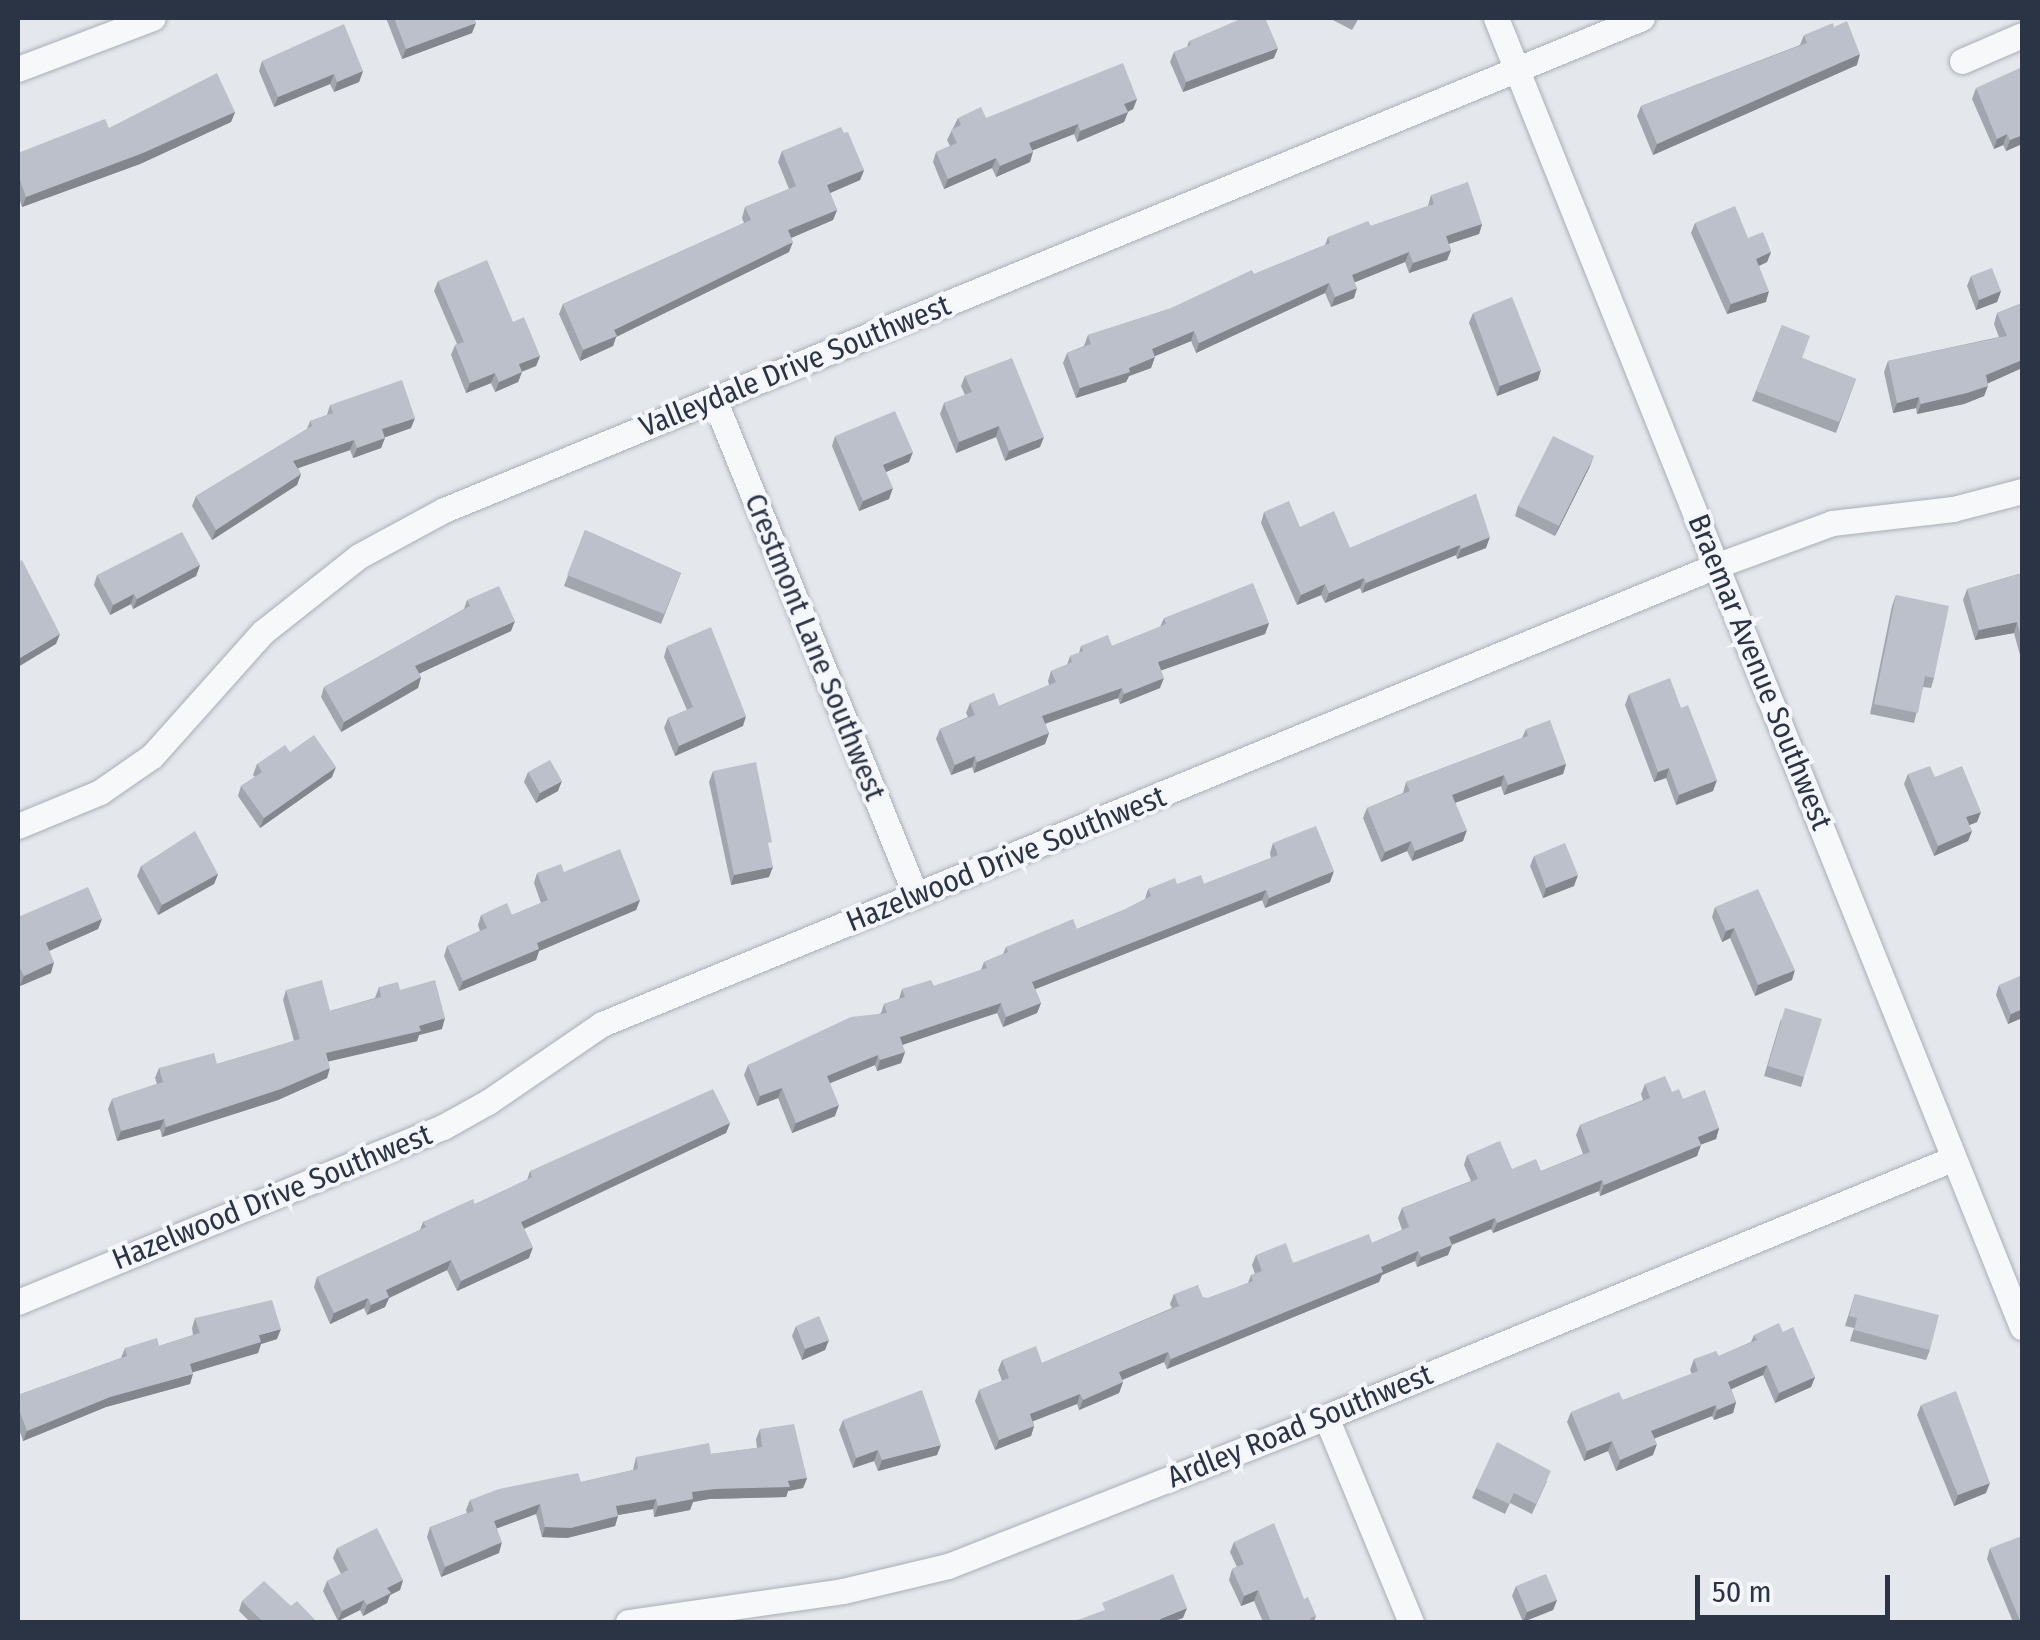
<!DOCTYPE html>
<html>
<head>
<meta charset="utf-8">
<style>
	body { margin:0 }
	#map { position:relative; width:2040px; height:1640px; overflow:hidden; background:#e4e7ec; font-family:"Fira Sans Condensed",sans-serif }
	div>[style] { position:absolute }
	.roads { filter:drop-shadow(0 0 2px #a9aeb7) drop-shadow(0 0 2px #a9aeb7) }
	.minor>* { height:25px; margin:-12.5px; padding:0 12.5px; transform-origin:12.5px; border-radius:12.5px; background:#f7f8fa }
	.wall>* { inset:0; background:#a1a5ae }
	.shaded-wall>* { inset:0; background:#83868d }
	.building>* { inset:0; background:#bbc0ca }
	span { translate:-50% -50%; white-space:nowrap; text-align:center; line-height:1.15; -webkit-text-stroke:8px #f4f6f9; paint-order:stroke }
	.street-label { font-size:30px; color:#2b3445 }
	.frame { position:absolute; inset:0; border:20px solid #2b3445; pointer-events:none }
	.scale { position:absolute; left:1695px; top:1575px; width:195px; height:45px; box-sizing:border-box; border:5px solid #2b3445; border-top:0; padding-left:12px; font-size:30px; line-height:35px; white-space:nowrap; color:#2b3445; -webkit-text-stroke:8px #f4f6f9; paint-order:stroke }
</style>
</head>
<body>
<div id="map">
	<div class="roads">
		<div class="minor">
			<div style="left:1496px;top:18px;width:1411px;rotate:68.11deg"></div>
			<div style="left:1962px;top:61px;width:65px;rotate:-23.4deg"></div>
			<div style="left:18px;top:69px;width:144px;rotate:-20.7deg"></div>
			<div style="left:714px;top:399px;width:536px;rotate:67.88deg"></div>
			<div style="left:18px;top:826px;width:89px;rotate:-22.5deg"></div>
			<div style="left:100px;top:792px;width:63px;rotate:-34.7deg"></div>
			<div style="left:152px;top:756px;width:166px;rotate:-48.2deg"></div>
			<div style="left:263px;top:632px;width:122px;rotate:-38.4deg"></div>
			<div style="left:359px;top:556px;width:97px;rotate:-28.4deg"></div>
			<div style="left:444px;top:510px;width:1295px;rotate:-22.33deg"></div>
			<div style="left:18px;top:1302px;width:460px;rotate:-22.4deg"></div>
			<div style="left:443px;top:1127px;width:51px;rotate:-29.1deg"></div>
			<div style="left:488px;top:1102px;width:138px;rotate:-34.4deg"></div>
			<div style="left:602px;top:1024px;width:1207px;rotate:-22.36deg"></div>
			<div style="left:1718px;top:565px;width:121px;rotate:-20.2deg"></div>
			<div style="left:1832px;top:523px;width:122px;rotate:-6.6deg"></div>
			<div style="left:1953px;top:509px;width:71px;rotate:-14.6deg"></div>
			<div style="left:1326px;top:1417px;width:222px;rotate:67.5deg"></div>
			<div style="left:628px;top:1622px;width:217px;rotate:-8.2deg"></div>
			<div style="left:843px;top:1591px;width:108px;rotate:-13.4deg"></div>
			<div style="left:948px;top:1566px;width:406px;rotate:-21.5deg"></div>
			<div style="left:1326px;top:1417px;width:677px;rotate:-22.4deg"></div>
		</div>
	</div>
	<div class="wall">
		<div style="clip-path:polygon(386px 18px,474px 18px,472px 33px,402px 59px)"></div>
		<div style="clip-path:polygon(1329px 18px,1359px 18px,1352px 30px)"></div>
		<div style="clip-path:polygon(1804px 35px,1857px 65px,1653px 155px,1637px 116px,1641px 106px,1800px 45px)"></div>
		<div style="clip-path:polygon(1189px 41px,1274px 58px,1183px 92px,1170px 62px,1174px 52px,1187px 47px)"></div>
		<div style="clip-path:polygon(262px 61px,363px 71px,359px 82px,334px 92px,330px 84px,274px 107px,259px 71px)"></div>
		<div style="clip-path:polygon(1976px 88px,2022px 144px,2006px 151px,2003px 145px,1994px 149px,1972px 99px)"></div>
		<div style="clip-path:polygon(1137px 99px,1133px 109px,1128px 112px,1124px 122px,1077px 142px,1074px 134px,1033px 150px,1030px 162px,996px 177px,992px 168px,944px 189px,933px 162px,936px 152px,950px 146px,947px 140px,958px 118px,986px 118px)"></div>
		<div style="clip-path:polygon(235px 112px,231px 122px,140px 164px,22px 207px,18px 195px,18px 153px,109px 128px)"></div>
		<div style="clip-path:polygon(844px 133px,864px 170px,860px 180px,830px 193px,837px 210px,833px 220px,791px 238px,789px 252px,616px 337px,613px 346px,580px 361px,559px 314px,563px 304px,744px 223px,742px 218px,745px 207px,789px 189px,778px 162px,782px 151px)"></div>
		<div style="clip-path:polygon(1431px 195px,1482px 224px,1479px 234px,1449px 244px,1451px 250px,1447px 260px,1409px 273px,1405px 262px,1355px 282px,1354px 298px,1331px 307px,1325px 293px,1196px 353px,1191px 341px,1155px 356px,1151px 368px,1129px 376px,1126px 382px,1076px 398px,1063px 363px,1067px 353px,1084px 346px,1088px 335px,1169px 309px,1325px 245px,1328px 237px,1371px 226px,1428px 206px)"></div>
		<div style="clip-path:polygon(1695px 223px,1748px 238px,1771px 252px,1767px 262px,1759px 266px,1766px 302px,1727px 314px,1691px 233px)"></div>
		<div style="clip-path:polygon(1971px 276px,2001px 291px,1997px 302px,1976px 310px,1967px 286px)"></div>
		<div style="clip-path:polygon(438px 281px,513px 322px,540px 356px,536px 366px,522px 372px,518px 382px,495px 392px,491px 383px,466px 393px,451px 355px,455px 345px,457px 344px,434px 291px)"></div>
		<div style="clip-path:polygon(2022px 303px,2022px 368px,1988px 383px,1984px 396px,1964px 404px,1917px 414px,1916px 408px,1893px 413px,1884px 372px,1888px 361px,1999px 337px,1994px 324px,1997px 313px)"></div>
		<div style="clip-path:polygon(1473px 313px,1538px 380px,1497px 396px,1469px 323px)"></div>
		<div style="clip-path:polygon(1782px 325px,1802px 358px,1856px 379px,1836px 433px,1752px 401px)"></div>
		<div style="clip-path:polygon(965px 376px,1040px 447px,1005px 461px,996px 437px,956px 453px,940px 414px,944px 403px,965px 395px,961px 386px)"></div>
		<div style="clip-path:polygon(330px 405px,411px 428px,385px 437px,381px 448px,353px 458px,350px 450px,298px 468px,301px 474px,297px 485px,212px 540px,192px 506px,196px 496px,307px 429px,310px 421px,327px 415px)"></div>
		<div style="clip-path:polygon(835px 436px,909px 462px,886px 472px,889px 499px,859px 511px,832px 446px)"></div>
		<div style="clip-path:polygon(1590px 466px,1555px 536px,1515px 516px,1518px 506px)"></div>
		<div style="clip-path:polygon(1476px 494px,1486px 548px,1457px 559px,1456px 555px,1362px 593px,1360px 588px,1325px 603px,1321px 595px,1297px 605px,1261px 523px,1264px 512px,1350px 548px)"></div>
		<div style="clip-path:polygon(585px 530px,681px 573px,661px 624px,564px 586px)"></div>
		<div style="clip-path:polygon(200px 565px,196px 576px,133px 609px,131px 604px,110px 615px,94px 585px,97px 575px)"></div>
		<div style="clip-path:polygon(2022px 573px,2022px 654px,2020px 655px,2014px 633px,1975px 640px,1963px 600px,1967px 589px)"></div>
		<div style="clip-path:polygon(1896px 595px,1934px 678px,1931px 688px,1923px 687px,1914px 723px,1870px 714px,1892px 606px)"></div>
		<div style="clip-path:polygon(467px 600px,511px 631px,419px 673px,421px 677px,418px 688px,341px 732px,321px 697px,324px 687px,464px 609px)"></div>
		<div style="clip-path:polygon(1164px 618px,1269px 623px,1265px 634px,1161px 670px,1160px 688px,1120px 704px,1118px 698px,1045px 724px,1049px 733px,1045px 744px,974px 773px,972px 767px,951px 775px,936px 739px,940px 729px,968px 717px,966px 713px,970px 703px,999px 706px,1049px 685px,1048px 681px,1051px 671px,1067px 665px,1070px 656px,1079px 653px,1081px 646px,1112px 646px,1160px 627px)"></div>
		<div style="clip-path:polygon(667px 646px,743px 726px,675px 756px,664px 728px,668px 718px,687px 710px,664px 657px)"></div>
		<div style="clip-path:polygon(1629px 694px,1713px 791px,1676px 805px,1666px 778px,1654px 782px,1625px 705px)"></div>
		<div style="clip-path:polygon(1526px 729px,1566px 764px,1563px 774px,1504px 795px,1501px 786px,1455px 803px,1463px 841px,1412px 861px,1407px 851px,1381px 862px,1363px 818px,1367px 808px,1403px 793px,1406px 782px,1522px 738px)"></div>
		<div style="clip-path:polygon(290px 752px,332px 777px,260px 828px,238px 796px,241px 786px,255px 777px,253px 775px,257px 764px)"></div>
		<div style="clip-path:polygon(713px 771px,769px 877px,731px 885px,709px 782px)"></div>
		<div style="clip-path:polygon(528px 772px,558px 791px,536px 803px,524px 782px)"></div>
		<div style="clip-path:polygon(1908px 774px,1935px 777px,1977px 822px,1969px 825px,1972px 831px,1968px 841px,1934px 856px,1904px 784px)"></div>
		<div style="clip-path:polygon(1273px 843px,1330px 882px,1265px 908px,1262px 900px,1035px 989px,1041px 1003px,1037px 1013px,1003px 1027px,997px 1013px,902px 1045px,905px 1052px,901px 1063px,877px 1071px,875px 1065px,830px 1083px,835px 1116px,792px 1133px,778px 1098px,757px 1106px,744px 1075px,748px 1065px,881px 1013px,884px 1004px,899px 999px,902px 989px,934px 986px,981px 970px,984px 962px,1003px 954px,1006px 947px,1077px 929px,1126px 909px,1145px 899px,1148px 889px,1177px 884px,1204px 884px,1271px 858px,1270px 853px)"></div>
		<div style="clip-path:polygon(1534px 856px,1574px 886px,1543px 898px,1530px 866px)"></div>
		<div style="clip-path:polygon(141px 866px,218px 874px,214px 884px,158px 915px,137px 876px)"></div>
		<div style="clip-path:polygon(564px 872px,640px 900px,636px 910px,539px 951px,536px 960px,459px 991px,444px 956px,447px 946px,480px 931px,478px 925px,481px 915px,512px 915px,541px 903px,534px 883px,537px 873px)"></div>
		<div style="clip-path:polygon(1715px 907px,1792px 980px,1755px 996px,1730px 938px,1722px 942px,1712px 917px)"></div>
		<div style="clip-path:polygon(18px 917px,102px 919px,98px 929px,49px 951px,51px 973px,20px 986px,18px 980px)"></div>
		<div style="clip-path:polygon(1999px 985px,2022px 1018px,2008px 1024px,1996px 995px)"></div>
		<div style="clip-path:polygon(379px 987px,400px 990px,442px 1029px,419px 1035px,417px 1041px,328px 1061px,327px 1078px,278px 1100px,162px 1137px,160px 1129px,117px 1141px,108px 1109px,112px 1099px,157px 1084px,155px 1078px,159px 1068px,217px 1064px,294px 1041px,283px 1000px,286px 990px,330px 1011px,375px 998px)"></div>
		<div style="clip-path:polygon(1781px 1019px,1804px 1077px,1801px 1087px,1764px 1076px)"></div>
		<div style="clip-path:polygon(1645px 1084px,1672px 1092px,1683px 1099px,1719px 1128px,1716px 1139px,1700px 1145px,1697px 1156px,1600px 1196px,1599px 1191px,1493px 1233px,1491px 1229px,1452px 1245px,1448px 1255px,1417px 1267px,1415px 1261px,1382px 1275px,1379px 1282px,1167px 1369px,1164px 1362px,1122px 1380px,1123px 1382px,1119px 1393px,1079px 1410px,1077px 1404px,1033px 1421px,1034px 1426px,1031px 1436px,995px 1450px,975px 1401px,979px 1390px,1002px 1381px,998px 1370px,1002px 1360px,1042px 1363px,1172px 1308px,1170px 1304px,1174px 1294px,1208px 1298px,1248px 1283px,1251px 1275px,1255px 1274px,1252px 1265px,1256px 1255px,1293px 1263px,1372px 1243px,1402px 1230px,1398px 1218px,1402px 1208px,1471px 1181px,1464px 1165px,1467px 1155px,1512px 1169px,1541px 1171px,1583px 1154px,1576px 1135px,1580px 1125px,1643px 1100px,1641px 1094px)"></div>
		<div style="clip-path:polygon(730px 1123px,726px 1133px,524px 1229px,529px 1258px,457px 1291px,447px 1270px,389px 1298px,385px 1307px,367px 1315px,364px 1308px,330px 1324px,314px 1287px,317px 1277px,420px 1230px,423px 1222px,475px 1204px,527px 1180px,530px 1171px)"></div>
		<div style="clip-path:polygon(1855px 1294px,1930px 1350px,1926px 1360px,1850px 1341px,1854px 1328px,1845px 1326px)"></div>
		<div style="clip-path:polygon(195px 1318px,277px 1339px,261px 1344px,258px 1353px,193px 1372px,190px 1384px,106px 1407px,23px 1441px,18px 1426px,18px 1395px,121px 1358px,125px 1348px,159px 1346px,193px 1335px,192px 1328px)"></div>
		<div style="clip-path:polygon(796px 1326px,825px 1350px,802px 1360px,792px 1336px)"></div>
		<div style="clip-path:polygon(1783px 1332px,1815px 1377px,1811px 1387px,1775px 1403px,1763px 1375px,1731px 1389px,1736px 1402px,1733px 1413px,1714px 1420px,1712px 1416px,1655px 1438px,1653px 1455px,1616px 1471px,1608px 1451px,1584px 1461px,1567px 1422px,1571px 1412px,1623px 1400px,1692px 1374px,1690px 1370px,1694px 1359px,1719px 1356px,1751px 1342px,1754px 1335px)"></div>
		<div style="clip-path:polygon(1921px 1405px,1986px 1493px,1954px 1506px,1917px 1415px)"></div>
		<div style="clip-path:polygon(843px 1420px,937px 1455px,878px 1471px,874px 1461px,853px 1468px,839px 1430px)"></div>
		<div style="clip-path:polygon(760px 1429px,807px 1478px,803px 1488px,788px 1491px,786px 1497px,709px 1499px,693px 1502px,690px 1510px,654px 1517px,653px 1509px,618px 1515px,615px 1526px,567px 1538px,542px 1537px,536px 1514px,497px 1528px,499px 1553px,441px 1577px,427px 1537px,430px 1527px,467px 1513px,466px 1510px,470px 1500px,581px 1482px,633px 1470px,636px 1457px,711px 1454px,757px 1448px,756px 1439px)"></div>
		<div style="clip-path:polygon(1547px 1481px,1532px 1514px,1510px 1503px,1505px 1514px,1472px 1498px,1476px 1488px)"></div>
		<div style="clip-path:polygon(1234px 1542px,1304px 1599px,1316px 1616px,1314px 1622px,1263px 1622px,1254px 1601px,1241px 1606px,1229px 1580px,1232px 1569px,1237px 1567px,1230px 1552px)"></div>
		<div style="clip-path:polygon(337px 1548px,403px 1580px,400px 1590px,390px 1595px,387px 1603px,363px 1616px,360px 1610px,338px 1621px,323px 1591px,327px 1581px,341px 1574px,333px 1558px)"></div>
		<div style="clip-path:polygon(1990px 1548px,2022px 1622px,2013px 1622px,1987px 1559px)"></div>
		<div style="clip-path:polygon(1516px 1586px,1557px 1600px,1553px 1610px,1523px 1622px,1512px 1596px)"></div>
		<div style="clip-path:polygon(242px 1601px,291px 1606px,317px 1622px,250px 1622px,239px 1611px)"></div>
	</div>
	<div class="shaded-wall">
		<div style="clip-path:polygon(476px 23px,472px 33px,402px 59px,406px 49px)"></div>
		<div style="clip-path:polygon(1278px 48px,1274px 58px,1183px 92px,1186px 82px)"></div>
		<div style="clip-path:polygon(1860px 54px,1857px 65px,1653px 155px,1657px 144px)"></div>
		<div style="clip-path:polygon(363px 71px,359px 82px,334px 92px,337px 82px)"></div>
		<div style="clip-path:polygon(334px 74px,330px 84px,274px 107px,278px 97px)"></div>
		<div style="clip-path:polygon(1137px 99px,1133px 109px,1121px 115px,1124px 104px)"></div>
		<div style="clip-path:polygon(235px 112px,231px 122px,140px 164px,22px 207px,26px 197px)"></div>
		<div style="clip-path:polygon(1128px 112px,1124px 122px,1077px 142px,1080px 131px)"></div>
		<div style="clip-path:polygon(1078px 124px,1074px 134px,1026px 153px,1029px 143px)"></div>
		<div style="clip-path:polygon(2007px 134px,2003px 145px,1994px 149px,1997px 139px)"></div>
		<div style="clip-path:polygon(2022px 135px,2022px 144px,2006px 151px,2010px 140px)"></div>
		<div style="clip-path:polygon(1033px 152px,1030px 162px,996px 177px,1000px 166px)"></div>
		<div style="clip-path:polygon(996px 158px,992px 168px,944px 189px,948px 179px)"></div>
		<div style="clip-path:polygon(864px 170px,860px 180px,823px 196px,827px 185px)"></div>
		<div style="clip-path:polygon(837px 210px,833px 220px,784px 241px,788px 230px)"></div>
		<div style="clip-path:polygon(1482px 224px,1479px 234px,1442px 246px,1446px 236px)"></div>
		<div style="clip-path:polygon(793px 242px,789px 252px,616px 337px,613px 346px,580px 361px,583px 350px,614px 330px)"></div>
		<div style="clip-path:polygon(1451px 250px,1447px 260px,1409px 273px,1413px 263px)"></div>
		<div style="clip-path:polygon(1409px 252px,1405px 262px,1348px 285px,1352px 275px)"></div>
		<div style="clip-path:polygon(1771px 252px,1767px 262px,1752px 269px,1756px 259px)"></div>
		<div style="clip-path:polygon(1329px 283px,1325px 293px,1196px 353px,1199px 343px)"></div>
		<div style="clip-path:polygon(1357px 288px,1354px 298px,1331px 307px,1335px 297px)"></div>
		<div style="clip-path:polygon(1769px 291px,1766px 302px,1727px 314px,1731px 304px)"></div>
		<div style="clip-path:polygon(2001px 291px,1997px 302px,1976px 310px,1979px 300px)"></div>
		<div style="clip-path:polygon(1194px 331px,1191px 341px,1148px 359px,1152px 349px)"></div>
		<div style="clip-path:polygon(540px 356px,536px 366px,515px 374px,519px 364px)"></div>
		<div style="clip-path:polygon(1155px 357px,1151px 368px,1129px 376px,1126px 382px,1076px 398px,1080px 388px)"></div>
		<div style="clip-path:polygon(2022px 360px,2022px 368px,1982px 386px,1986px 375px)"></div>
		<div style="clip-path:polygon(1541px 370px,1538px 380px,1497px 396px,1500px 386px)"></div>
		<div style="clip-path:polygon(522px 372px,518px 382px,495px 392px,499px 382px)"></div>
		<div style="clip-path:polygon(495px 373px,491px 383px,466px 393px,470px 383px)"></div>
		<div style="clip-path:polygon(1988px 386px,1984px 396px,1964px 404px,1917px 414px,1921px 404px)"></div>
		<div style="clip-path:polygon(1919px 397px,1916px 408px,1893px 413px,1897px 403px)"></div>
		<div style="clip-path:polygon(415px 418px,411px 428px,378px 440px,382px 429px)"></div>
		<div style="clip-path:polygon(999px 426px,996px 437px,956px 453px,959px 442px)"></div>
		<div style="clip-path:polygon(1044px 437px,1040px 447px,1005px 461px,1009px 451px)"></div>
		<div style="clip-path:polygon(385px 438px,381px 448px,353px 458px,357px 448px)"></div>
		<div style="clip-path:polygon(354px 440px,350px 450px,290px 471px,293px 461px)"></div>
		<div style="clip-path:polygon(913px 452px,909px 462px,879px 475px,883px 465px)"></div>
		<div style="clip-path:polygon(1594px 456px,1590px 466px,1555px 536px,1559px 526px)"></div>
		<div style="clip-path:polygon(301px 474px,297px 485px,212px 540px,216px 530px)"></div>
		<div style="clip-path:polygon(893px 488px,889px 499px,859px 511px,863px 501px)"></div>
		<div style="clip-path:polygon(1490px 537px,1486px 548px,1457px 559px,1461px 549px)"></div>
		<div style="clip-path:polygon(1460px 545px,1456px 555px,1362px 593px,1366px 583px)"></div>
		<div style="clip-path:polygon(200px 565px,196px 576px,133px 609px,137px 599px)"></div>
		<div style="clip-path:polygon(1364px 578px,1360px 588px,1325px 603px,1329px 593px)"></div>
		<div style="clip-path:polygon(1325px 584px,1321px 595px,1297px 605px,1301px 595px)"></div>
		<div style="clip-path:polygon(134px 594px,131px 604px,110px 615px,113px 605px)"></div>
		<div style="clip-path:polygon(515px 621px,511px 631px,412px 677px,415px 666px)"></div>
		<div style="clip-path:polygon(2017px 622px,2014px 633px,1975px 640px,1979px 630px)"></div>
		<div style="clip-path:polygon(1269px 623px,1265px 634px,1154px 673px,1158px 662px)"></div>
		<div style="clip-path:polygon(60px 634px,56px 644px,18px 667px,18px 659px)"></div>
		<div style="clip-path:polygon(421px 677px,418px 688px,341px 732px,344px 722px)"></div>
		<div style="clip-path:polygon(1164px 678px,1160px 688px,1120px 704px,1124px 694px)"></div>
		<div style="clip-path:polygon(1122px 688px,1118px 698px,1038px 726px,1042px 716px)"></div>
		<div style="clip-path:polygon(746px 716px,743px 726px,675px 756px,679px 746px)"></div>
		<div style="clip-path:polygon(1049px 733px,1045px 744px,974px 773px,977px 762px)"></div>
		<div style="clip-path:polygon(975px 756px,972px 767px,951px 775px,955px 765px)"></div>
		<div style="clip-path:polygon(1566px 764px,1563px 774px,1504px 795px,1508px 785px)"></div>
		<div style="clip-path:polygon(336px 767px,332px 777px,260px 828px,264px 818px)"></div>
		<div style="clip-path:polygon(1669px 768px,1666px 778px,1654px 782px,1658px 772px)"></div>
		<div style="clip-path:polygon(1504px 775px,1501px 786px,1449px 805px,1452px 795px)"></div>
		<div style="clip-path:polygon(1717px 780px,1713px 791px,1676px 805px,1679px 795px)"></div>
		<div style="clip-path:polygon(562px 781px,558px 791px,536px 803px,540px 793px)"></div>
		<div style="clip-path:polygon(1981px 812px,1977px 822px,1962px 828px,1966px 817px)"></div>
		<div style="clip-path:polygon(1467px 830px,1463px 841px,1412px 861px,1415px 851px)"></div>
		<div style="clip-path:polygon(1972px 831px,1968px 841px,1934px 856px,1938px 846px)"></div>
		<div style="clip-path:polygon(1411px 841px,1407px 851px,1381px 862px,1385px 852px)"></div>
		<div style="clip-path:polygon(773px 867px,769px 877px,731px 885px,734px 875px)"></div>
		<div style="clip-path:polygon(1334px 871px,1330px 882px,1265px 908px,1269px 898px)"></div>
		<div style="clip-path:polygon(218px 874px,214px 884px,158px 915px,162px 905px)"></div>
		<div style="clip-path:polygon(1578px 875px,1574px 886px,1543px 898px,1546px 888px)"></div>
		<div style="clip-path:polygon(1266px 890px,1262px 900px,1028px 992px,1032px 982px)"></div>
		<div style="clip-path:polygon(640px 900px,636px 910px,539px 951px,536px 960px,459px 991px,463px 981px,537px 943px)"></div>
		<div style="clip-path:polygon(102px 919px,98px 929px,42px 954px,46px 943px)"></div>
		<div style="clip-path:polygon(1734px 928px,1730px 938px,1722px 942px,1726px 931px)"></div>
		<div style="clip-path:polygon(54px 962px,51px 973px,20px 986px,24px 976px)"></div>
		<div style="clip-path:polygon(1795px 970px,1792px 980px,1755px 996px,1758px 985px)"></div>
		<div style="clip-path:polygon(1001px 1003px,997px 1013px,896px 1047px,900px 1037px)"></div>
		<div style="clip-path:polygon(1041px 1003px,1037px 1013px,1003px 1027px,1006px 1017px)"></div>
		<div style="clip-path:polygon(2022px 1009px,2022px 1018px,2008px 1024px,2011px 1014px)"></div>
		<div style="clip-path:polygon(445px 1018px,442px 1029px,419px 1035px,417px 1041px,322px 1063px,326px 1053px)"></div>
		<div style="clip-path:polygon(905px 1052px,901px 1063px,877px 1071px,880px 1060px)"></div>
		<div style="clip-path:polygon(878px 1055px,875px 1065px,823px 1086px,827px 1076px)"></div>
		<div style="clip-path:polygon(330px 1068px,327px 1078px,278px 1100px,162px 1137px,166px 1127px)"></div>
		<div style="clip-path:polygon(782px 1088px,778px 1098px,757px 1106px,760px 1096px)"></div>
		<div style="clip-path:polygon(839px 1105px,835px 1116px,792px 1133px,796px 1123px)"></div>
		<div style="clip-path:polygon(164px 1119px,160px 1129px,117px 1141px,121px 1131px)"></div>
		<div style="clip-path:polygon(730px 1123px,726px 1133px,517px 1232px,521px 1222px)"></div>
		<div style="clip-path:polygon(1719px 1128px,1716px 1139px,1694px 1147px,1698px 1137px)"></div>
		<div style="clip-path:polygon(1701px 1145px,1697px 1156px,1600px 1196px,1604px 1185px)"></div>
		<div style="clip-path:polygon(1602px 1180px,1599px 1191px,1493px 1233px,1497px 1223px)"></div>
		<div style="clip-path:polygon(1495px 1218px,1491px 1229px,1445px 1247px,1449px 1237px)"></div>
		<div style="clip-path:polygon(1452px 1245px,1448px 1255px,1417px 1267px,1421px 1257px)"></div>
		<div style="clip-path:polygon(533px 1247px,529px 1258px,457px 1291px,461px 1281px)"></div>
		<div style="clip-path:polygon(1418px 1251px,1415px 1261px,1382px 1275px,1379px 1282px,1167px 1369px,1171px 1359px)"></div>
		<div style="clip-path:polygon(451px 1260px,447px 1270px,389px 1298px,385px 1307px,367px 1315px,371px 1305px,386px 1290px)"></div>
		<div style="clip-path:polygon(368px 1298px,364px 1308px,330px 1324px,334px 1313px)"></div>
		<div style="clip-path:polygon(281px 1329px,277px 1339px,261px 1344px,258px 1353px,187px 1374px,190px 1364px,259px 1335px)"></div>
		<div style="clip-path:polygon(829px 1340px,825px 1350px,802px 1360px,805px 1349px)"></div>
		<div style="clip-path:polygon(1168px 1352px,1164px 1362px,1115px 1383px,1119px 1372px)"></div>
		<div style="clip-path:polygon(1767px 1365px,1763px 1375px,1725px 1392px,1728px 1382px)"></div>
		<div style="clip-path:polygon(193px 1374px,190px 1384px,106px 1407px,23px 1441px,27px 1431px,110px 1397px)"></div>
		<div style="clip-path:polygon(1815px 1377px,1811px 1387px,1775px 1403px,1779px 1393px)"></div>
		<div style="clip-path:polygon(1123px 1382px,1119px 1393px,1079px 1410px,1083px 1400px)"></div>
		<div style="clip-path:polygon(1080px 1394px,1077px 1404px,1026px 1424px,1030px 1414px)"></div>
		<div style="clip-path:polygon(1736px 1402px,1733px 1413px,1714px 1420px,1717px 1410px)"></div>
		<div style="clip-path:polygon(1716px 1405px,1712px 1416px,1648px 1441px,1651px 1431px)"></div>
		<div style="clip-path:polygon(1034px 1426px,1031px 1436px,995px 1450px,999px 1440px)"></div>
		<div style="clip-path:polygon(1612px 1441px,1608px 1451px,1584px 1461px,1587px 1451px)"></div>
		<div style="clip-path:polygon(1657px 1444px,1653px 1455px,1616px 1471px,1620px 1460px)"></div>
		<div style="clip-path:polygon(941px 1445px,937px 1455px,878px 1471px,882px 1460px)"></div>
		<div style="clip-path:polygon(878px 1450px,874px 1461px,853px 1468px,856px 1458px)"></div>
		<div style="clip-path:polygon(807px 1478px,803px 1488px,788px 1491px,786px 1497px,709px 1499px,693px 1502px,690px 1510px,654px 1517px,658px 1506px,692px 1492px)"></div>
		<div style="clip-path:polygon(1990px 1483px,1986px 1493px,1954px 1506px,1958px 1495px)"></div>
		<div style="clip-path:polygon(656px 1499px,653px 1509px,612px 1516px,616px 1506px)"></div>
		<div style="clip-path:polygon(540px 1504px,536px 1514px,490px 1531px,494px 1521px)"></div>
		<div style="clip-path:polygon(618px 1516px,615px 1526px,567px 1538px,542px 1537px,545px 1527px)"></div>
		<div style="clip-path:polygon(502px 1542px,499px 1553px,441px 1577px,445px 1567px)"></div>
		<div style="clip-path:polygon(403px 1580px,400px 1590px,390px 1595px,387px 1603px,363px 1616px,367px 1605px,387px 1588px)"></div>
		<div style="clip-path:polygon(1258px 1590px,1254px 1601px,1241px 1606px,1244px 1596px)"></div>
		<div style="clip-path:polygon(364px 1600px,360px 1610px,338px 1621px,342px 1611px)"></div>
		<div style="clip-path:polygon(1557px 1600px,1553px 1610px,1523px 1622px,1527px 1612px)"></div>
		<div style="clip-path:polygon(1187px 1608px,1183px 1618px,1172px 1622px,1158px 1622px,1160px 1619px)"></div>
	</div>
	<div class="building">
		<div style="clip-path:polygon(394px 18px,474px 18px,476px 23px,406px 49px)"></div>
		<div style="clip-path:polygon(1243px 18px,1265px 18px,1278px 48px,1186px 82px,1174px 52px,1191px 45px,1189px 41px)"></div>
		<div style="clip-path:polygon(1847px 21px,1860px 54px,1657px 144px,1641px 106px,1807px 43px,1804px 35px,1833px 23px,1834px 27px)"></div>
		<div style="clip-path:polygon(344px 24px,363px 71px,337px 82px,334px 74px,278px 97px,262px 61px)"></div>
		<div style="clip-path:polygon(1123px 63px,1137px 99px,1124px 104px,1128px 112px,1080px 131px,1078px 124px,1029px 143px,1033px 152px,1000px 166px,996px 158px,948px 179px,936px 152px,957px 143px,951px 130px,961px 125px,958px 118px,981px 107px,986px 118px)"></div>
		<div style="clip-path:polygon(2022px 67px,2022px 135px,2010px 140px,2007px 134px,1997px 139px,1976px 88px)"></div>
		<div style="clip-path:polygon(217px 73px,235px 112px,143px 153px,26px 197px,18px 175px,18px 153px,105px 119px,109px 128px)"></div>
		<div style="clip-path:polygon(841px 127px,844px 133px,848px 132px,864px 170px,827px 185px,837px 210px,788px 230px,793px 242px,614px 330px,617px 336px,583px 350px,563px 304px,751px 220px,745px 207px,796px 186px,782px 151px)"></div>
		<div style="clip-path:polygon(1468px 182px,1482px 224px,1446px 236px,1451px 250px,1413px 263px,1409px 252px,1352px 275px,1357px 288px,1335px 297px,1329px 283px,1199px 343px,1194px 331px,1152px 349px,1155px 357px,1129px 368px,1130px 372px,1080px 388px,1067px 353px,1091px 344px,1088px 335px,1169px 309px,1252px 270px,1254px 274px,1330px 243px,1328px 237px,1368px 221px,1371px 226px,1434px 204px,1431px 195px)"></div>
		<div style="clip-path:polygon(1735px 206px,1748px 238px,1763px 232px,1771px 252px,1756px 259px,1769px 291px,1731px 304px,1695px 223px)"></div>
		<div style="clip-path:polygon(487px 260px,513px 322px,524px 317px,540px 356px,519px 364px,522px 372px,499px 382px,495px 373px,470px 383px,455px 345px,464px 342px,438px 281px)"></div>
		<div style="clip-path:polygon(1992px 268px,2001px 291px,1979px 300px,1971px 276px)"></div>
		<div style="clip-path:polygon(1512px 297px,1541px 370px,1500px 386px,1473px 313px)"></div>
		<div style="clip-path:polygon(2022px 303px,2022px 360px,1986px 375px,1988px 386px,1967px 393px,1921px 404px,1919px 397px,1897px 403px,1888px 361px,2007px 336px,1997px 313px)"></div>
		<div style="clip-path:polygon(1782px 325px,1810px 336px,1802px 358px,1856px 379px,1839px 422px,1756px 391px)"></div>
		<div style="clip-path:polygon(1012px 358px,1044px 437px,1009px 451px,999px 426px,959px 442px,944px 403px,972px 392px,965px 376px)"></div>
		<div style="clip-path:polygon(402px 380px,415px 418px,382px 429px,385px 438px,357px 448px,354px 440px,293px 461px,301px 474px,216px 530px,196px 496px,312px 426px,310px 421px,333px 413px,330px 405px)"></div>
		<div style="clip-path:polygon(895px 411px,913px 452px,883px 465px,893px 488px,863px 501px,835px 436px)"></div>
		<div style="clip-path:polygon(1553px 436px,1594px 456px,1559px 526px,1518px 506px)"></div>
		<div style="clip-path:polygon(1476px 494px,1490px 537px,1461px 549px,1460px 545px,1366px 583px,1364px 578px,1329px 593px,1325px 584px,1301px 595px,1264px 512px,1289px 501px,1300px 527px,1334px 511px,1350px 548px)"></div>
		<div style="clip-path:polygon(585px 530px,681px 573px,664px 614px,567px 575px)"></div>
		<div style="clip-path:polygon(182px 532px,200px 565px,137px 599px,134px 594px,113px 605px,97px 575px)"></div>
		<div style="clip-path:polygon(22px 560px,60px 634px,18px 659px,18px 562px)"></div>
		<div style="clip-path:polygon(2022px 573px,2022px 639px,2017px 622px,1979px 630px,1967px 589px)"></div>
		<div style="clip-path:polygon(1253px 583px,1269px 623px,1158px 662px,1164px 678px,1124px 694px,1122px 688px,1042px 716px,1049px 733px,977px 762px,975px 756px,955px 765px,940px 729px,975px 715px,970px 703px,994px 693px,999px 706px,1056px 682px,1051px 671px,1072px 662px,1070px 656px,1083px 651px,1081px 646px,1108px 635px,1112px 646px,1166px 624px,1164px 618px)"></div>
		<div style="clip-path:polygon(499px 586px,515px 621px,415px 666px,421px 677px,344px 722px,324px 687px,470px 606px,467px 600px)"></div>
		<div style="clip-path:polygon(1896px 595px,1949px 606px,1934px 678px,1925px 676px,1918px 713px,1874px 704px)"></div>
		<div style="clip-path:polygon(711px 627px,746px 716px,679px 746px,668px 718px,693px 707px,667px 646px)"></div>
		<div style="clip-path:polygon(1670px 678px,1681px 708px,1688px 705px,1717px 780px,1679px 795px,1669px 768px,1658px 772px,1629px 694px)"></div>
		<div style="clip-path:polygon(1550px 720px,1566px 764px,1508px 785px,1504px 775px,1452px 795px,1467px 830px,1415px 851px,1411px 841px,1385px 852px,1367px 808px,1410px 791px,1406px 782px,1528px 736px,1526px 729px)"></div>
		<div style="clip-path:polygon(314px 735px,336px 767px,264px 818px,241px 786px,262px 772px,257px 764px,285px 745px,290px 752px)"></div>
		<div style="clip-path:polygon(550px 760px,562px 781px,540px 793px,528px 772px)"></div>
		<div style="clip-path:polygon(756px 762px,772px 842px,768px 843px,773px 867px,734px 875px,713px 771px)"></div>
		<div style="clip-path:polygon(1930px 766px,1935px 777px,1962px 766px,1981px 812px,1966px 817px,1972px 831px,1938px 846px,1908px 774px)"></div>
		<div style="clip-path:polygon(1316px 826px,1334px 871px,1269px 898px,1266px 890px,1032px 982px,1041px 1003px,1006px 1017px,1001px 1003px,900px 1037px,905px 1052px,880px 1060px,878px 1055px,827px 1076px,839px 1105px,796px 1123px,782px 1088px,760px 1096px,748px 1065px,851px 1017px,887px 1013px,884px 1004px,905px 997px,902px 989px,931px 980px,934px 986px,987px 968px,984px 962px,1008px 952px,1006px 947px,1073px 919px,1077px 929px,1126px 909px,1151px 896px,1148px 889px,1175px 878px,1177px 884px,1201px 875px,1204px 884px,1278px 855px,1273px 843px)"></div>
		<div style="clip-path:polygon(195px 831px,218px 874px,162px 905px,141px 866px)"></div>
		<div style="clip-path:polygon(1565px 843px,1578px 875px,1546px 888px,1534px 856px)"></div>
		<div style="clip-path:polygon(620px 849px,640px 900px,537px 943px,539px 949px,463px 981px,447px 946px,487px 928px,481px 915px,507px 903px,512px 915px,548px 900px,537px 873px,561px 864px,564px 872px)"></div>
		<div style="clip-path:polygon(88px 887px,102px 919px,46px 943px,54px 962px,24px 976px,18px 964px,18px 917px)"></div>
		<div style="clip-path:polygon(1758px 889px,1795px 970px,1758px 985px,1734px 928px,1726px 931px,1715px 907px)"></div>
		<div style="clip-path:polygon(2022px 975px,2022px 1009px,2011px 1014px,1999px 985px)"></div>
		<div style="clip-path:polygon(322px 980px,330px 1011px,381px 997px,379px 987px,398px 982px,400px 990px,435px 980px,445px 1018px,419px 1026px,421px 1031px,326px 1053px,330px 1068px,281px 1089px,166px 1127px,164px 1119px,121px 1131px,112px 1099px,163px 1082px,159px 1068px,214px 1053px,217px 1064px,300px 1039px,286px 990px)"></div>
		<div style="clip-path:polygon(1785px 1008px,1822px 1019px,1804px 1077px,1768px 1066px)"></div>
		<div style="clip-path:polygon(1665px 1076px,1672px 1092px,1679px 1089px,1683px 1099px,1705px 1090px,1719px 1128px,1698px 1137px,1701px 1145px,1604px 1185px,1602px 1180px,1497px 1223px,1495px 1218px,1449px 1237px,1452px 1245px,1421px 1257px,1418px 1251px,1381px 1267px,1383px 1272px,1171px 1359px,1168px 1352px,1119px 1372px,1123px 1382px,1083px 1400px,1080px 1394px,1030px 1414px,1034px 1426px,999px 1440px,979px 1390px,1009px 1378px,1002px 1360px,1036px 1346px,1042px 1363px,1179px 1306px,1174px 1294px,1198px 1285px,1203px 1298px,1208px 1298px,1253px 1281px,1251px 1275px,1262px 1271px,1256px 1255px,1286px 1243px,1293px 1263px,1369px 1234px,1372px 1243px,1409px 1227px,1402px 1208px,1478px 1179px,1467px 1155px,1500px 1141px,1512px 1169px,1536px 1159px,1541px 1171px,1590px 1152px,1580px 1125px,1650px 1098px,1645px 1084px)"></div>
		<div style="clip-path:polygon(713px 1089px,730px 1123px,521px 1222px,533px 1247px,461px 1281px,451px 1260px,386px 1290px,389px 1297px,371px 1305px,368px 1298px,334px 1313px,317px 1277px,426px 1227px,423px 1222px,473px 1199px,475px 1204px,532px 1177px,530px 1171px)"></div>
		<div style="clip-path:polygon(1855px 1294px,1939px 1315px,1930px 1350px,1854px 1330px,1857px 1318px,1849px 1316px)"></div>
		<div style="clip-path:polygon(272px 1300px,281px 1329px,259px 1335px,261px 1342px,190px 1364px,193px 1374px,110px 1397px,27px 1431px,18px 1407px,18px 1395px,127px 1356px,125px 1348px,157px 1338px,159px 1346px,200px 1333px,195px 1318px)"></div>
		<div style="clip-path:polygon(819px 1316px,829px 1340px,805px 1349px,796px 1326px)"></div>
		<div style="clip-path:polygon(1779px 1323px,1783px 1332px,1793px 1327px,1815px 1377px,1779px 1393px,1767px 1365px,1728px 1382px,1736px 1402px,1717px 1410px,1716px 1405px,1651px 1431px,1657px 1444px,1620px 1460px,1612px 1441px,1587px 1451px,1571px 1412px,1619px 1392px,1623px 1400px,1698px 1371px,1694px 1359px,1716px 1351px,1719px 1356px,1757px 1340px,1754px 1335px)"></div>
		<div style="clip-path:polygon(922px 1390px,941px 1445px,882px 1460px,878px 1450px,856px 1458px,843px 1420px)"></div>
		<div style="clip-path:polygon(1956px 1391px,1990px 1483px,1958px 1495px,1921px 1405px)"></div>
		<div style="clip-path:polygon(794px 1424px,807px 1478px,788px 1481px,790px 1487px,713px 1489px,692px 1492px,693px 1499px,658px 1506px,656px 1499px,616px 1506px,618px 1516px,571px 1528px,545px 1527px,540px 1504px,494px 1521px,502px 1542px,445px 1567px,430px 1527px,474px 1511px,470px 1500px,499px 1489px,578px 1473px,581px 1482px,638px 1469px,636px 1457px,709px 1443px,711px 1454px,762px 1447px,760px 1429px)"></div>
		<div style="clip-path:polygon(1497px 1442px,1551px 1471px,1536px 1504px,1514px 1493px,1509px 1504px,1476px 1488px)"></div>
		<div style="clip-path:polygon(1274px 1523px,1304px 1599px,1308px 1597px,1316px 1616px,1310px 1618px,1312px 1622px,1271px 1622px,1258px 1590px,1244px 1596px,1232px 1569px,1244px 1564px,1234px 1542px)"></div>
		<div style="clip-path:polygon(377px 1528px,403px 1580px,387px 1588px,391px 1593px,367px 1605px,364px 1600px,342px 1611px,327px 1581px,348px 1570px,337px 1548px)"></div>
		<div style="clip-path:polygon(2022px 1536px,2022px 1620px,2020px 1621px,1990px 1548px)"></div>
		<div style="clip-path:polygon(1173px 1574px,1187px 1608px,1160px 1619px,1161px 1622px,1072px 1622px,1105px 1610px,1102px 1603px)"></div>
		<div style="clip-path:polygon(1546px 1574px,1557px 1600px,1527px 1612px,1516px 1586px)"></div>
		<div style="clip-path:polygon(264px 1581px,291px 1606px,297px 1601px,317px 1622px,263px 1622px,242px 1601px)"></div>
	</div>
	<div class="street-label">
		<span style="left:795px;top:366px;rotate:-22deg">Valleydale Drive Southwest</span>
		<span style="left:815px;top:647px;rotate:68deg">Crestmont Lane Southwest</span>
		<span style="left:1760px;top:672px;rotate:68deg">Braemar Avenue Southwest</span>
		<span style="left:1006px;top:859px;rotate:-22deg">Hazelwood Drive Southwest</span>
		<span style="left:272px;top:1197px;rotate:-22deg">Hazelwood Drive Southwest</span>
		<span style="left:1300px;top:1426px;rotate:-22deg">Ardley Road Southwest</span>
	</div>
	<div class="frame"></div>
	<div class="scale">50 m</div>
</div>
</body>
</html>
